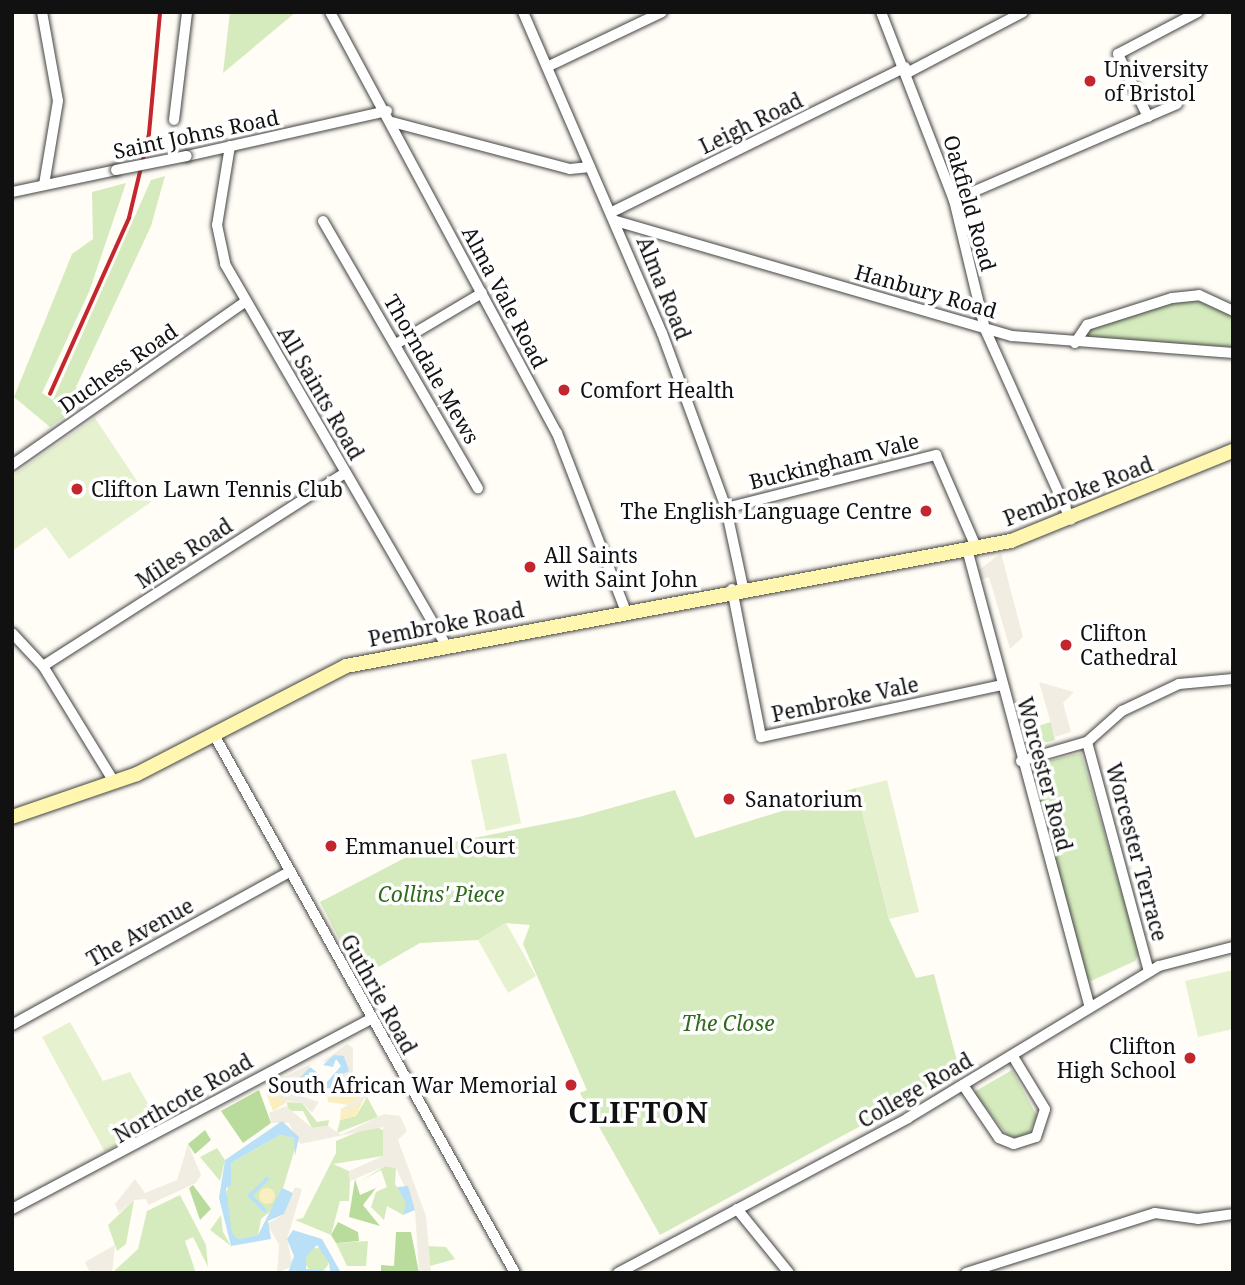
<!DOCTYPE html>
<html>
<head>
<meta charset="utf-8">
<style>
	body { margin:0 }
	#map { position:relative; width:1245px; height:1285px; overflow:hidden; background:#fffdf5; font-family:"Noto Serif",serif }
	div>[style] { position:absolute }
	.green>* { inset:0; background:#d5ebbd }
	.round { border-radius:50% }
	.forest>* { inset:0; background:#b9dc9c }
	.sand>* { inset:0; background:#fbeec1 }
	.pitch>* { inset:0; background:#e6f2cf }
	.plaza>* { inset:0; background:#f1ede2 }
	.water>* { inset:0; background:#b9e0f7 }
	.stream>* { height:3.5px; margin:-1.75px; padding:0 1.75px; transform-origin:1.75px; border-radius:1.75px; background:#b9e0f7 }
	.roads { filter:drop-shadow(0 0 2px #444) drop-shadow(0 0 2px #444) }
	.minor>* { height:10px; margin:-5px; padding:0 5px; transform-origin:5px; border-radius:5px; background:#fff }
	.secondary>* { height:14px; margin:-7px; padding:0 7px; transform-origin:7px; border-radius:7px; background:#fff6b0 }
	.rail>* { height:3.5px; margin:-1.75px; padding:0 1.75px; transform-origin:1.75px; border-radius:1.75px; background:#c4262e }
	.bridges { filter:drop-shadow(0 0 2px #444) drop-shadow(0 0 2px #444) }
	.minor-bridge>* { height:10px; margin:-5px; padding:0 5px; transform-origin:5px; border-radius:5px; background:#fff }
	.dots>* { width:19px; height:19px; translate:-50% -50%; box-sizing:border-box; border:4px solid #fff; border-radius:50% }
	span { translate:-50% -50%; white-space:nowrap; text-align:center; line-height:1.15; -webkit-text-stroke:7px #fff; paint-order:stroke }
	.poi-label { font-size:21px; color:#111 }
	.left { translate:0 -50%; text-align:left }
	.right { translate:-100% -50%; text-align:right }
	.street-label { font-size:21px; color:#111 }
	.park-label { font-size:21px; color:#2f6b1f; font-style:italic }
	.district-label { font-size:28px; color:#111; font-weight:700; letter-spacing:2px }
	.frame { position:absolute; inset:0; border:14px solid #111; pointer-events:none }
</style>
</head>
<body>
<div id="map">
	<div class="green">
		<div style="clip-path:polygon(230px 12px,296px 12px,223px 73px)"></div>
		<div style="clip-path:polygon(165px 176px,151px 226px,76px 387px,85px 402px,50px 427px,14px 397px,72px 254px,93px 239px,92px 192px,126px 183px,89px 292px,42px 393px,53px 400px,151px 180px)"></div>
		<div style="clip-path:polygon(1190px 300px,1216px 305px,1233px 318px,1233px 347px,1082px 339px,1094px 326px,1148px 307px)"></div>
		<div style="clip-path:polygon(1051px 722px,1055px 740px,1048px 742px,1035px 742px,1025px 730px)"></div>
		<div style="clip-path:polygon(1081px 753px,1139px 952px,1135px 961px,1091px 981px,1085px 978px,1033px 772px,1036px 764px)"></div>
		<div style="clip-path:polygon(856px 788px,889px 919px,916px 978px,934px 974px,960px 1072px,660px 1235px,580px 1093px,587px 1090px,523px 944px,530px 925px,506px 923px,478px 940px,420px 943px,368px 973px,357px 954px,349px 958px,320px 902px,424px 848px,579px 817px,675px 790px,695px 838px)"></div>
		<div style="clip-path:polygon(1012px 1070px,1037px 1116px,1028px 1135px,1017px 1138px,1007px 1135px,974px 1092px)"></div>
		<div style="clip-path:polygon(367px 1097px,378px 1117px,337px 1133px,340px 1120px,356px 1116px)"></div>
		<div style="clip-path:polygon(287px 1102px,302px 1103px,317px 1122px,329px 1120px,328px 1126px,312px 1128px,303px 1111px,288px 1111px)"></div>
		<div style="clip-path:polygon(374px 1125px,386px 1132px,383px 1156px,333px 1164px,349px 1171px,350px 1181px,349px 1201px,340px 1201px,331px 1235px,295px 1220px,303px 1218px,336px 1153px,336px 1141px)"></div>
		<div style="clip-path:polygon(280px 1135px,294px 1138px,296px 1145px,278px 1205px,261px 1219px,258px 1235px,238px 1239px,231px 1233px,226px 1199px,231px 1163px)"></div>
		<div style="clip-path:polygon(217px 1148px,225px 1160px,220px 1181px,200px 1157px)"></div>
		<div style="clip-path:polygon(385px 1166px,396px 1168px,395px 1184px,407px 1203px,403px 1215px,387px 1206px,384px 1220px,371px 1207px,376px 1192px,387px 1187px,381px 1170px,362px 1180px)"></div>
		<div style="clip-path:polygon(180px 1195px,206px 1245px,208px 1267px,193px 1237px,185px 1241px,196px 1273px,112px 1273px,138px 1249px,147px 1211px)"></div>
		<div style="clip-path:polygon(134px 1200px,126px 1244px,117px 1251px,108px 1225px)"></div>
		<div style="clip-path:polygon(221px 1215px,223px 1232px,231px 1246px,210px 1230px)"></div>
		<div style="clip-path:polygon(368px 1241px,366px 1266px,347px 1266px,336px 1243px)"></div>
		<div style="clip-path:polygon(427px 1246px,446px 1247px,455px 1259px,430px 1266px)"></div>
		<div class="round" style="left:305px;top:1248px;width:24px;height:24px"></div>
	</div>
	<div class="forest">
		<div style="clip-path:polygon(259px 1090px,271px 1123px,243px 1143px,221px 1111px)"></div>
		<div style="clip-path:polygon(205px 1130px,211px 1140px,195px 1154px,188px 1144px)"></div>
		<div style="clip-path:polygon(355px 1179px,360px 1195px,376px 1188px,363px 1205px,380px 1226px,349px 1217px)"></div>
		<div style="clip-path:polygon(193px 1185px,211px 1209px,200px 1220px,189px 1188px)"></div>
		<div style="clip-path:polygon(338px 1222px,358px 1232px,359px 1241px,336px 1243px,331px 1235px)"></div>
		<div style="clip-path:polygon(396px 1232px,411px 1232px,419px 1273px,381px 1273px,381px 1265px,394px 1266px)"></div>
	</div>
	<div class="sand">
		<div style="clip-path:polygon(277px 1078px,287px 1102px,273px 1111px,265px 1090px)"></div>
		<div style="clip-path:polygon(344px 1084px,360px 1086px,361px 1097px,349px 1105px,328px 1102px,327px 1095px)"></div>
		<div style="clip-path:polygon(364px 1099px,356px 1116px,340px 1120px,341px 1109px)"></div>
		<div class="round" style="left:259px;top:1188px;width:16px;height:16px"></div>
	</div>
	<div class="pitch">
		<div style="clip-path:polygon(95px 418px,151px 502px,69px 559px,46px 527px,12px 551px,12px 476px)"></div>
		<div style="clip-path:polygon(506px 753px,521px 823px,486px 831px,471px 760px)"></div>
		<div style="clip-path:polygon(887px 780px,919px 912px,889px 919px,856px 788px)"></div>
		<div style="clip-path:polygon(506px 923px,536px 976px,508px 993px,478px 940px)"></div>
		<div style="clip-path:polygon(1233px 970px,1233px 1029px,1198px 1037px,1185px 981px)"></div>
		<div style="clip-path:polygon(70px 1022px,103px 1081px,130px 1072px,158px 1121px,105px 1152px,42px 1037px)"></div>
	</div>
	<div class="plaza">
		<div style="clip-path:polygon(1001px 553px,1023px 637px,1010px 649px,989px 577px,981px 579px,979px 570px)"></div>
		<div style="clip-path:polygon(1039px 682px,1074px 692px,1063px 703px,1071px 732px,1055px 737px)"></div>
		<div style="clip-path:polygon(347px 1044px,353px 1048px,353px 1079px,360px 1078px,370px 1095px,352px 1108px,341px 1109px,361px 1097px,360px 1086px,338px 1080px,346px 1058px,322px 1062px)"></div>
		<div style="clip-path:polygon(311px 1064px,300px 1082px,286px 1091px,319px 1102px,312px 1113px,302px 1103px,281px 1100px,277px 1091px,278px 1080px)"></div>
		<div style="clip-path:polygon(286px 1106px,312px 1128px,328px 1126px,341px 1135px,384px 1114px,400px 1116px,407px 1131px,398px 1140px,426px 1216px,431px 1273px,419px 1273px,415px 1210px,396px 1168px,385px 1166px,350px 1181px,349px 1171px,383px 1156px,383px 1127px,300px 1144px,289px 1123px,271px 1123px,269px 1113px)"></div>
		<div style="clip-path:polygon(188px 1144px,201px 1175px,196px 1183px,148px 1205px,146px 1199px,134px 1200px,119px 1213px,115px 1204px,135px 1179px,145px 1193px,177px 1180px)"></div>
		<div style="clip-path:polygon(295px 1187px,302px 1189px,287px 1239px,293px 1266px,277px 1273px,279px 1245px,267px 1224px,284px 1214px)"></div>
		<div style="clip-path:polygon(115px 1245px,112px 1273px,90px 1273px,85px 1262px)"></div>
	</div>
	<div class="water">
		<div style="clip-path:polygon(334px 1055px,344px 1056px,349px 1071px,340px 1075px,339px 1092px,327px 1095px,327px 1082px,341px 1066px,336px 1059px,333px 1067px,323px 1065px)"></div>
		<div style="clip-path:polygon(310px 1067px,319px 1074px,297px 1095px,294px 1084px)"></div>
		<div style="clip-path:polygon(282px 1121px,299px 1137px,295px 1156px,294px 1138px,280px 1135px,231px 1163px,231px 1185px,226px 1188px,232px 1233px,238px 1239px,258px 1235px,282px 1188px,293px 1193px,284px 1214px,268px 1221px,271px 1239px,231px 1246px,219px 1198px,225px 1160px)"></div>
		<div style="clip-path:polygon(408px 1186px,415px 1210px,403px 1215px,406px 1203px,397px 1187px)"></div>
		<div style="clip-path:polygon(evenodd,293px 1230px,322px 1239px,340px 1271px,360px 1273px,288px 1273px,294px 1256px,287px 1239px,293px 1230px,317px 1245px,329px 1263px,330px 1271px,306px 1269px,306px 1257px,317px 1245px)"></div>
	</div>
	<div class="stream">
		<div style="left:265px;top:1211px;width:21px;rotate:-135deg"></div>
		<div style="left:250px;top:1196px;width:24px;rotate:-45deg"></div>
	</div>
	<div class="roads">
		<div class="minor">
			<div style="left:42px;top:12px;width:90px;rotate:79.8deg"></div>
			<div style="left:58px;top:101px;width:85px;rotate:99.5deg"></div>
			<div style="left:330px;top:12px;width:478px;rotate:61.7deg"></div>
			<div style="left:557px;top:433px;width:189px;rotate:68.9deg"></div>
			<div style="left:523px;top:12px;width:350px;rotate:66.6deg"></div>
			<div style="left:662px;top:333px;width:186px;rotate:69.9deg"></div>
			<div style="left:726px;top:508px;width:81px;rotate:77.9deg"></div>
			<div style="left:881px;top:12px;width:202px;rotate:68.8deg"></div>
			<div style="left:954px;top:200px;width:133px;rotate:76.5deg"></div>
			<div style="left:985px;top:329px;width:209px;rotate:65.8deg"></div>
			<div style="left:549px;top:66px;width:125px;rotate:-25.5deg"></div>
			<div style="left:907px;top:73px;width:131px;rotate:-27.7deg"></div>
			<div style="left:1148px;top:117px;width:70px;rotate:-115.5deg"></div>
			<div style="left:1118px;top:54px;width:90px;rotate:-27.7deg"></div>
			<div style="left:174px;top:120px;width:109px;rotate:-83.1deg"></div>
			<div style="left:392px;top:122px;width:184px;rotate:14.8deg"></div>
			<div style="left:570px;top:169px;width:20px;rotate:-6deg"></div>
			<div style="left:230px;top:146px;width:80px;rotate:99.3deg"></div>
			<div style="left:217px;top:225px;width:40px;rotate:78deg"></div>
			<div style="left:225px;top:264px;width:440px;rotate:59.9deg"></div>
			<div style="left:187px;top:156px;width:205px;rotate:-12.7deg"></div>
			<div style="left:12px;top:192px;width:106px;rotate:-11.9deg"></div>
			<div style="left:954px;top:200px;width:243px;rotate:-23.3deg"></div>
			<div style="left:612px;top:212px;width:327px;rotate:-26.3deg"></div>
			<div style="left:323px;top:221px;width:309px;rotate:59.9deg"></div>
			<div style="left:616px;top:221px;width:412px;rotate:16.2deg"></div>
			<div style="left:1012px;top:336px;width:222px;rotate:4.4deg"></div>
			<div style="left:1075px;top:343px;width:22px;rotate:-56deg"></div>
			<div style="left:1087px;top:325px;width:89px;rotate:-17.6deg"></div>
			<div style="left:1172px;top:298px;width:27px;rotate:-6deg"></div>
			<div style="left:1199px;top:295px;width:38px;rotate:25deg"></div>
			<div style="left:396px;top:344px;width:100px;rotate:-30.7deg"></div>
			<div style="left:12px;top:465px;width:284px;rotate:-35deg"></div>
			<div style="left:726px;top:508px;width:217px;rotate:-14.2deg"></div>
			<div style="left:936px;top:455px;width:100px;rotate:66.5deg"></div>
			<div style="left:967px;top:549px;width:474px;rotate:75deg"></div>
			<div style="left:732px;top:589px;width:151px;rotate:78.9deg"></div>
			<div style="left:761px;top:737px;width:246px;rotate:-12.2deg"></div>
			<div style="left:12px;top:633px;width:45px;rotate:46.8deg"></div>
			<div style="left:43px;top:666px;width:136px;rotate:58.5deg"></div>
			<div style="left:43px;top:666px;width:358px;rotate:-32.6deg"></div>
			<div style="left:213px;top:733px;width:619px;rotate:60.78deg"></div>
			<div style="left:1087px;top:742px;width:238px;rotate:74.9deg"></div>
			<div style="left:1021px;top:761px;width:69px;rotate:-16.1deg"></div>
			<div style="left:1087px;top:742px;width:47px;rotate:-41.5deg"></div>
			<div style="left:1122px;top:711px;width:63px;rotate:-25.3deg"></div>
			<div style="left:1179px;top:684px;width:54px;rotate:-5.3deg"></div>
			<div style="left:12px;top:1025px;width:314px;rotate:-28.9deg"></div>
			<div style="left:963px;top:1085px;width:64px;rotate:55.8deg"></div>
			<div style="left:999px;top:1138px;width:16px;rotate:22deg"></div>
			<div style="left:1014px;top:1144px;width:23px;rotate:-18deg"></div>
			<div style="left:1036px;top:1137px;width:29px;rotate:-72deg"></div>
			<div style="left:1045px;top:1109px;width:63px;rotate:-121.4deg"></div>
			<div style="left:12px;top:1209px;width:406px;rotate:-27.9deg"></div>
			<div style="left:737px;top:1209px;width:82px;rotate:50.9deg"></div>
			<div style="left:618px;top:1273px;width:329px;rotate:-28.1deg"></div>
			<div style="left:908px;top:1118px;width:293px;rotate:-31.2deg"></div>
			<div style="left:1159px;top:966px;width:76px;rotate:-14.4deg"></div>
			<div style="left:966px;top:1273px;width:198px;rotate:-17.6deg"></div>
			<div style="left:1155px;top:1213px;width:43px;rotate:7.9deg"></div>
			<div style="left:1198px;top:1219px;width:35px;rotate:-8deg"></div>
		</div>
		<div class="secondary">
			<div style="left:12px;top:817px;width:132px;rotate:-19deg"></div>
			<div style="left:137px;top:774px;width:235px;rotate:-27.3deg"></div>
			<div style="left:346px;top:666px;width:677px;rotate:-10.65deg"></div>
			<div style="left:1011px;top:541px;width:240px;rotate:-22.1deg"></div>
		</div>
	</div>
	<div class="rail">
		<div style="left:50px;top:394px;width:193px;rotate:-65.8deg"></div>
		<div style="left:129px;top:218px;width:86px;rotate:-76.6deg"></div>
		<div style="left:149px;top:134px;width:122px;rotate:-84.8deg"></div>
	</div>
	<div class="bridges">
		<div class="minor-bridge">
			<div style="left:116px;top:170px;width:72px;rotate:-11.2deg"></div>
		</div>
	</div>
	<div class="dots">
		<div style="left:1090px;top:81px;background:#c4262e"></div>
		<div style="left:564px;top:390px;background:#c4262e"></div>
		<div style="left:77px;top:489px;background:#c4262e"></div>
		<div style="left:926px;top:511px;background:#c4262e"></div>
		<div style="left:530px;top:567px;background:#c4262e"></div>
		<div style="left:1066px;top:645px;background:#c4262e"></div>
		<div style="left:729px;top:799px;background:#c4262e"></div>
		<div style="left:331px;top:846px;background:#c4262e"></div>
		<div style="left:1190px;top:1058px;background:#c4262e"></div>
		<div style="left:571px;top:1085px;background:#c4262e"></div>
	</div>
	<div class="poi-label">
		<span class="left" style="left:1104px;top:81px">University<br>of Bristol</span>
		<span class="left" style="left:580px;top:390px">Comfort Health</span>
		<span class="left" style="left:91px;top:489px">Clifton Lawn Tennis Club</span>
		<span class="right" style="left:912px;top:511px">The English Language Centre</span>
		<span class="left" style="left:544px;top:567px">All Saints<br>with Saint John</span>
		<span class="left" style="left:1080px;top:645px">Clifton<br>Cathedral</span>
		<span class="left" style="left:745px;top:799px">Sanatorium</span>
		<span class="left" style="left:345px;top:846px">Emmanuel Court</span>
		<span class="right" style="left:1176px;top:1058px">Clifton<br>High School</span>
		<span class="right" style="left:557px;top:1085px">South African War Memorial</span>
	</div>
	<div class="street-label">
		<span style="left:751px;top:123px;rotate:-26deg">Leigh Road</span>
		<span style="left:196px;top:134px;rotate:-12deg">Saint Johns Road</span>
		<span style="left:970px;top:203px;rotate:74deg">Oakfield Road</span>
		<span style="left:664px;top:288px;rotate:68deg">Alma Road</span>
		<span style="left:926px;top:291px;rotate:16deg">Hanbury Road</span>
		<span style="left:505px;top:297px;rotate:62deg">Alma Vale Road</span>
		<span style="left:118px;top:368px;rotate:-35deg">Duchess Road</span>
		<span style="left:432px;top:369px;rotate:60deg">Thorndale Mews</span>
		<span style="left:321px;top:393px;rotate:60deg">All Saints Road</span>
		<span style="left:834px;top:461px;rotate:-14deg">Buckingham Vale</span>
		<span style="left:1078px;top:491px;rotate:-21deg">Pembroke Road</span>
		<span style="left:184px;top:553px;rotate:-33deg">Miles Road</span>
		<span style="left:446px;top:624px;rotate:-11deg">Pembroke Road</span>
		<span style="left:845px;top:699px;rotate:-12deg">Pembroke Vale</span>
		<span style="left:1045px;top:774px;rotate:75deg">Worcester Road</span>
		<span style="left:1137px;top:852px;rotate:75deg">Worcester Terrace</span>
		<span style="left:140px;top:932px;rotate:-29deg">The Avenue</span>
		<span style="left:379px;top:994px;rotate:61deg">Guthrie Road</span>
		<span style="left:915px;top:1090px;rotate:-30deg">College Road</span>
		<span style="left:183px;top:1098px;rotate:-30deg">Northcote Road</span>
	</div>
	<div class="park-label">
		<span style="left:441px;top:894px">Collins' Piece</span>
		<span style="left:728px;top:1023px">The Close</span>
	</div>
	<div class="district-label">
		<span style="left:639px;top:1112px">CLIFTON</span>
	</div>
	<div class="frame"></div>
</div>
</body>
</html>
